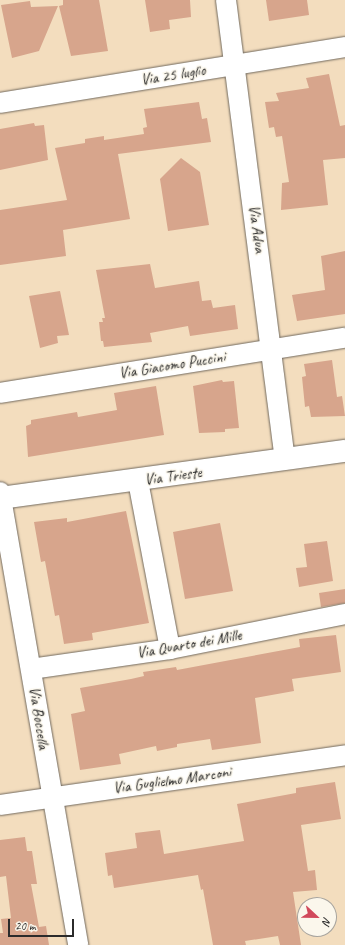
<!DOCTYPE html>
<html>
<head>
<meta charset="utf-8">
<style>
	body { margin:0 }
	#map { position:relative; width:345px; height:945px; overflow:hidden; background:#f3ddbe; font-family:Caveat,sans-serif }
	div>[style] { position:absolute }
	.building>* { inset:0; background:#d7a58c }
	.roads { filter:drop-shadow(0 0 1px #71695e) drop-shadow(0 0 1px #71695e) }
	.minor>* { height:20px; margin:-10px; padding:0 10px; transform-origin:10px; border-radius:10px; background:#fff }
	.tertiary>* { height:22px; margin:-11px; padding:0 11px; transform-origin:11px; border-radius:11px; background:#fff }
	span { translate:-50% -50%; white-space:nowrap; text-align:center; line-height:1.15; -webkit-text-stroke:3px #fbf7ec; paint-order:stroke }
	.street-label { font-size:16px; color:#2b2b2b }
	.north { position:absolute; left:297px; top:897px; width:40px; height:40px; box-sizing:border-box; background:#fbf7ec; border:1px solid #a8a59f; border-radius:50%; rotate:112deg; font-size:11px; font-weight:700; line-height:16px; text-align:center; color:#2b2b2b }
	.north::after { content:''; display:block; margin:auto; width:14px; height:18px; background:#d1495b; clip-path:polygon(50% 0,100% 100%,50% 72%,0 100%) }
	.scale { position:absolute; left:8px; top:919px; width:66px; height:18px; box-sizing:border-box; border:2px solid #2b2b2b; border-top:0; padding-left:5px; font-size:12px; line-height:14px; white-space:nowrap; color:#2b2b2b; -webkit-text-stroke:3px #fbf7ec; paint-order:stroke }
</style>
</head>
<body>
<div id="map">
	<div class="building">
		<div style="clip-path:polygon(63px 0,99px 0,108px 51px,71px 56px,59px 6px,63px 5px)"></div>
		<div style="clip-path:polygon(145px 0,190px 0,191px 17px,169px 20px,170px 29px,150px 32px)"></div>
		<div style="clip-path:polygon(266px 0,307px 0,309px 15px,269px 21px)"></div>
		<div style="clip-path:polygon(30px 1px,31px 7px,58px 6px,39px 51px,12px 58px,1px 5px)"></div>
		<div style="clip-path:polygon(329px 74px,340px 126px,345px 125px,345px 158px,323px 160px,328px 205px,281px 210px,282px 183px,289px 182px,282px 136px,276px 137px,274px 127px,269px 128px,265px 102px,279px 101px,276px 93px,309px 88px,306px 78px)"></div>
		<div style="clip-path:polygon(199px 102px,202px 119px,207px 118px,211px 142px,118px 154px,130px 219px,63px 230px,66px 256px,0 265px,0 210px,67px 200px,55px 148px,85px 143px,85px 139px,104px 136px,104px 140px,144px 134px,143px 128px,147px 127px,144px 109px)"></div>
		<div style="clip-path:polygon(34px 123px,35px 126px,44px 125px,48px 160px,0 170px,0 129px)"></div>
		<div style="clip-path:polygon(181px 158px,200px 172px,209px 225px,168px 231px,160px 179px)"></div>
		<div style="clip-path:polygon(345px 251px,345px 314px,297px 321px,292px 295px,325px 290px,321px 256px)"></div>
		<div style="clip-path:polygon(150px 264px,155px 288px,199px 281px,202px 301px,211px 300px,213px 308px,235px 305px,238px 329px,190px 336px,188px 326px,150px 333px,152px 342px,104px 347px,103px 341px,101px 341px,99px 322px,103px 322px,102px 318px,105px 318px,96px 270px)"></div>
		<div style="clip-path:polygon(60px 291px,69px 335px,57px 336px,58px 343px,40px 348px,29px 296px)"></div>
		<div style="clip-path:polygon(332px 360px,337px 397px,342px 396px,345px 416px,311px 417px,309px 406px,305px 407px,302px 377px,306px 376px,304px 364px)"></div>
		<div style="clip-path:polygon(222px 380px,223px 382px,234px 381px,239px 428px,225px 429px,225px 432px,199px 433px,193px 386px)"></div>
		<div style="clip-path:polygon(156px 386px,164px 435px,28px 457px,26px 426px,31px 424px,31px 420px,77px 412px,78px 417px,117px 410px,114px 393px)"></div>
		<div style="clip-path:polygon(126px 511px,149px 623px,92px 633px,93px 640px,64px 644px,59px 615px,55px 616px,45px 561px,41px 562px,34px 522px,67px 518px,67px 522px)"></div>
		<div style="clip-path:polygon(220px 523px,233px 591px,185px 599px,173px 532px)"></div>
		<div style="clip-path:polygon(327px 541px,333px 581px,299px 587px,296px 568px,307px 567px,304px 544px)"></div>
		<div style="clip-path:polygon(345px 589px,345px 603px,321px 607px,319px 593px)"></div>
		<div style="clip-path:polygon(336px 635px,341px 672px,292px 679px,294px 691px,255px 698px,261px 743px,212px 750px,210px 739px,177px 744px,177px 747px,157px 751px,156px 746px,119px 754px,121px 764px,80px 770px,71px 714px,85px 711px,80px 688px,131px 679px,144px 676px,143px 672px,176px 667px,177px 670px,300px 647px,299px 639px)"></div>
		<div style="clip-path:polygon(335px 782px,341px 819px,301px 825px,308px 871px,315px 870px,317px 890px,293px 892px,301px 945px,280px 945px,278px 936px,245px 941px,246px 945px,213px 945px,203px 889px,201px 890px,198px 875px,114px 888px,112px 875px,108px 876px,105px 853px,137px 848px,135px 833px,160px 830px,164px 854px,244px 841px,237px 804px,296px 793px,296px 788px)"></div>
		<div style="clip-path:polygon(25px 837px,27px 851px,32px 851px,37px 884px,31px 884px,39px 927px,46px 926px,49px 945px,0 945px,0 933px,3px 933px,1px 919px,11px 918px,6px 876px,0 877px,0 840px)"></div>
	</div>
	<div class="roads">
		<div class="minor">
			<div style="left:226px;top:0;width:463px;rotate:82.7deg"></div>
			<div style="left:0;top:103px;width:350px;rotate:-9.2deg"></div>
			<div style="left:0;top:393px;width:349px;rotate:-9.1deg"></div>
			<div style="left:138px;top:481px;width:171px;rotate:79.2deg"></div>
			<div style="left:0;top:492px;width:460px;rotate:80.2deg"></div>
			<div style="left:31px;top:669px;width:140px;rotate:-8.2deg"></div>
			<div style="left:170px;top:649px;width:178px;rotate:-11.3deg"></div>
			<div style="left:0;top:805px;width:349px;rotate:-8.2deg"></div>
		</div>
		<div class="tertiary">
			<div style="left:0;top:498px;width:348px;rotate:-7.8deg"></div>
		</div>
	</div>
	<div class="street-label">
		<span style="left:173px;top:75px;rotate:-9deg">Via 25 luglio</span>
		<span style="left:257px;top:229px;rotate:82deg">Via Adua</span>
		<span style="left:172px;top:365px;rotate:-9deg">Via Giacomo Puccini</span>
		<span style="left:173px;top:476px;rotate:-8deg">Via Trieste</span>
		<span style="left:189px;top:644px;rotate:-10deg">Via Quarto dei Mille</span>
		<span style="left:39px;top:718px;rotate:81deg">Via Boccella</span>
		<span style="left:172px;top:780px;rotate:-8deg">Via Guglielmo Marconi</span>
	</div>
	<div class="north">N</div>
	<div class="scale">20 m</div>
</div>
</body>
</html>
